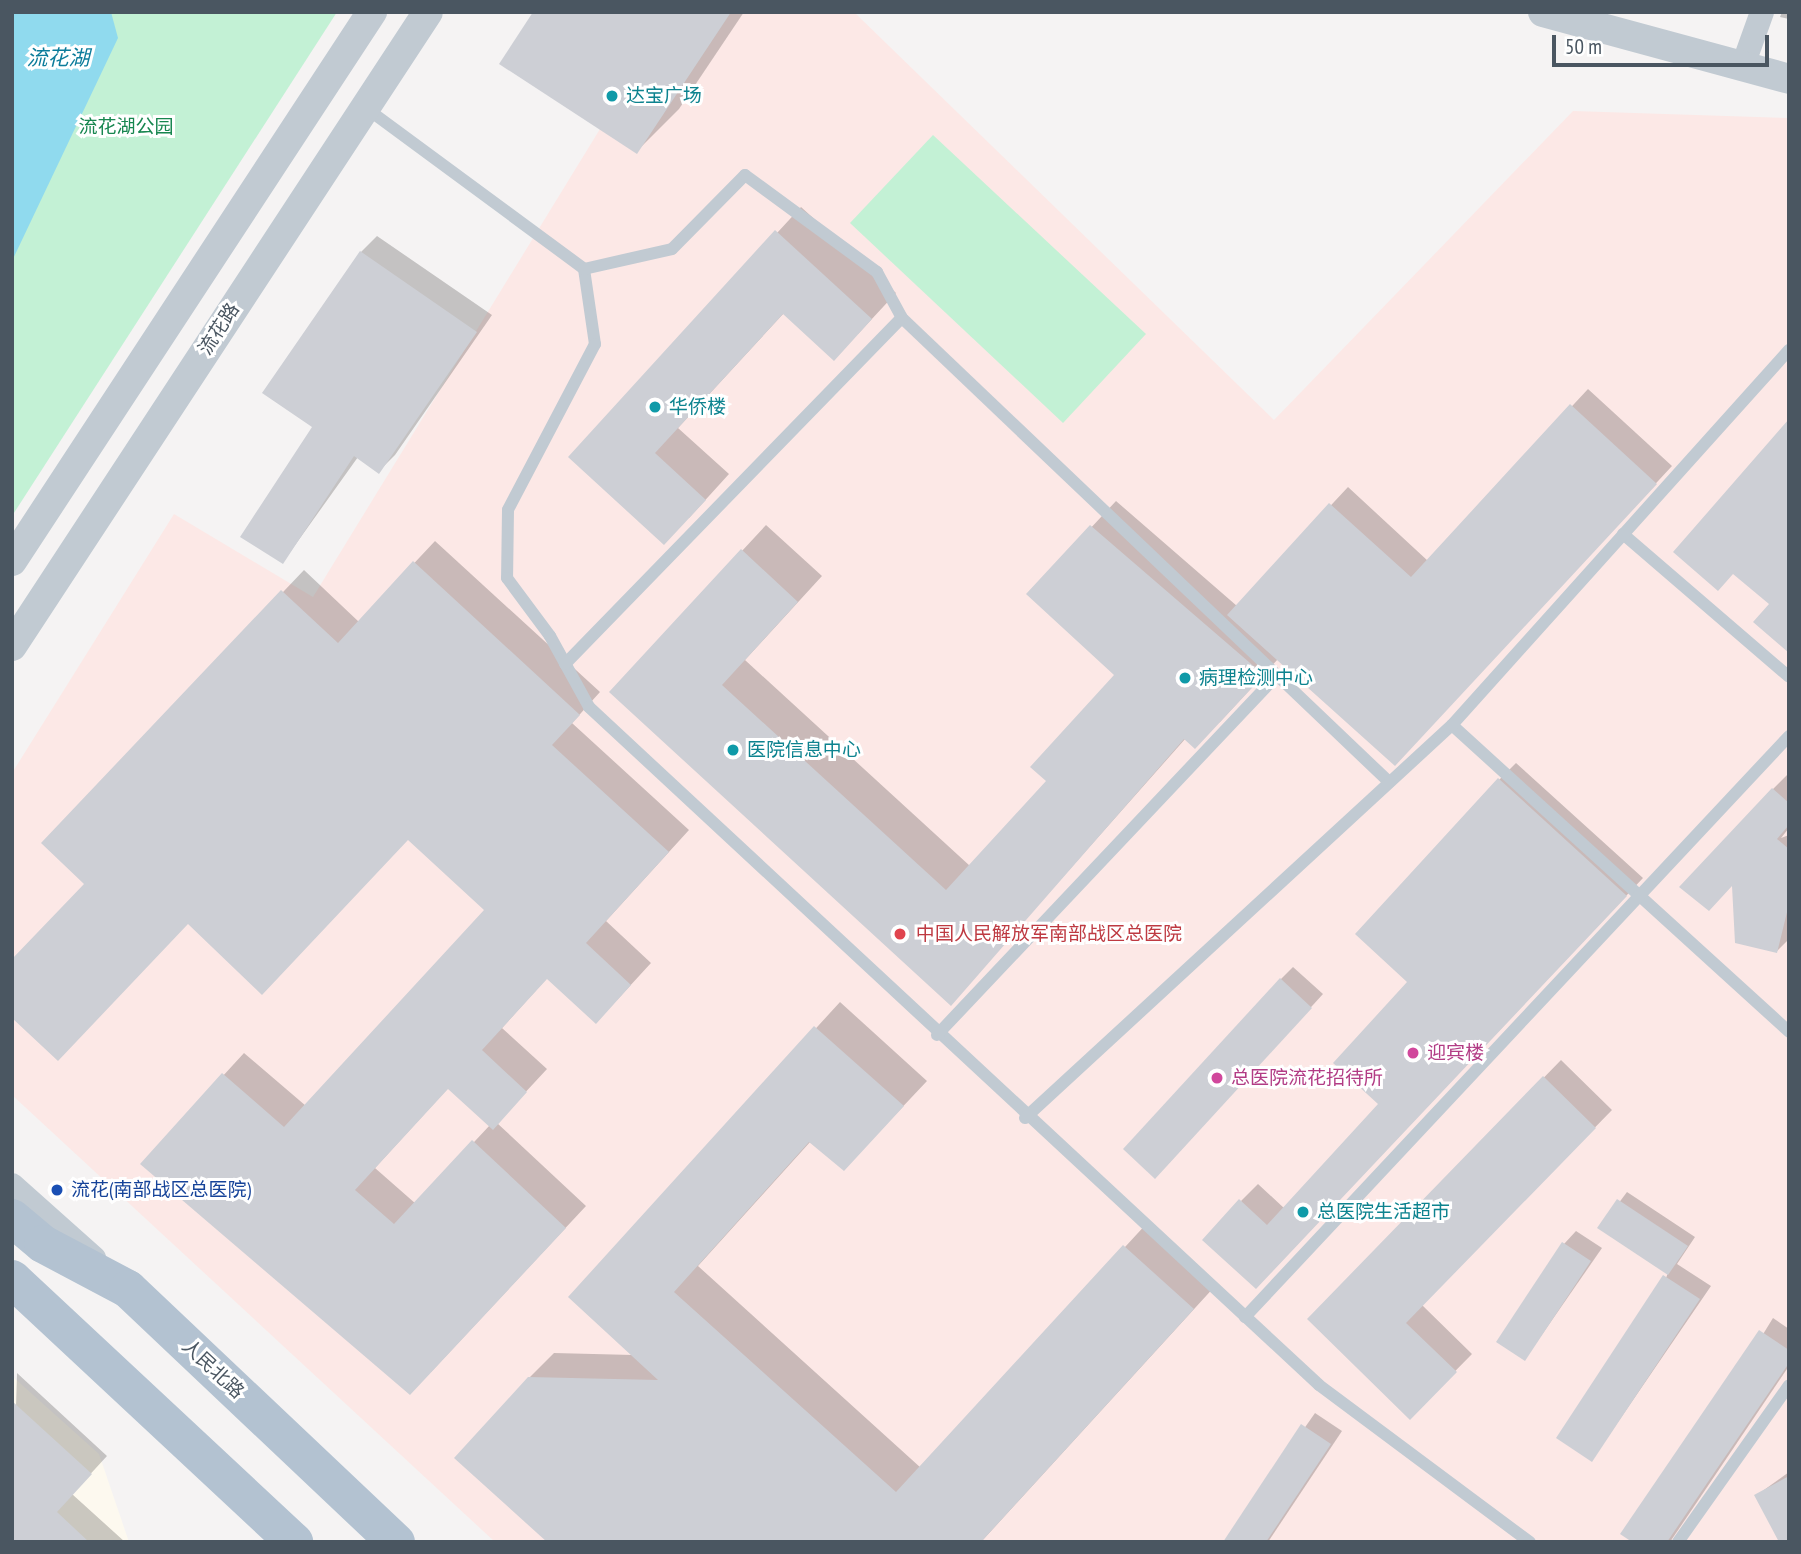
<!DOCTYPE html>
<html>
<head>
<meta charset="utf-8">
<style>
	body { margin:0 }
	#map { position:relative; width:1801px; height:1554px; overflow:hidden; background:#f5f3f3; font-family:"PT Sans Narrow","Noto Sans SC",sans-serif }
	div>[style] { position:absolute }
	.commercial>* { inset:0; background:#fdf9ef }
	.medical>* { inset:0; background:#fce8e6 }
	.green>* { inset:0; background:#c3f1d5 }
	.water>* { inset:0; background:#90daee }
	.shadow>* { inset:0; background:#0003 }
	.building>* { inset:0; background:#cdcfd5 }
	.service>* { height:12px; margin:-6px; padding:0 6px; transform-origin:6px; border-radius:6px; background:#c1cad2 }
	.minor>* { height:24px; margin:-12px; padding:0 12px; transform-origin:12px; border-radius:12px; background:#c1cad2 }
	.tertiary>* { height:30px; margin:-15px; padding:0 15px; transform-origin:15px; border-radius:15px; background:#c1cad2 }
	.primary>* { height:38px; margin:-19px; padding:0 19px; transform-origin:19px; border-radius:19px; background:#b3c2d1 }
	.dots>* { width:19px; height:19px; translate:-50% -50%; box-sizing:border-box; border:4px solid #fff; border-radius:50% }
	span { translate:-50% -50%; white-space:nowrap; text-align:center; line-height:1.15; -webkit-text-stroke:6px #fff; paint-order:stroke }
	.culture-label { font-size:19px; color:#0d838f }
	.left { translate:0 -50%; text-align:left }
	.park-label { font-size:19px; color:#17864f }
	.street-label { font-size:19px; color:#4a5661 }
	.health-label { font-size:19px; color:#be3a42 }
	.hotel-label { font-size:19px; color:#b23c85 }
	.transit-label { font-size:19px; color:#164399 }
	.water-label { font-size:21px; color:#0c7c9b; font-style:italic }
	.frame { position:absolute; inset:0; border:14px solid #4a5661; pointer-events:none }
	.scale { position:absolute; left:1552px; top:35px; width:217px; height:32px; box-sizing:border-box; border:4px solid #4a5661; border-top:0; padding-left:9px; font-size:21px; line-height:24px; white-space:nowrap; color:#4a5661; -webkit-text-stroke:5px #fff; paint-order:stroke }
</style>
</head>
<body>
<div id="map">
	<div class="commercial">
		<div style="clip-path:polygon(12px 1376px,99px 1454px,129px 1542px,12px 1542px)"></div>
	</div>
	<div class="medical">
		<div style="clip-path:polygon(731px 12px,854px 12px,1274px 420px,1573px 111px,1789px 118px,1789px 1542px,495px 1542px,12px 1095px,12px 773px,174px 514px,313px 597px,600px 129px,637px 153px)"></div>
	</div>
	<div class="green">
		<div style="clip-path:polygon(12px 12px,337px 12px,12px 516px)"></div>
		<div style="clip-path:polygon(933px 135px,1146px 334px,1063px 423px,850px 223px)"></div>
	</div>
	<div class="water">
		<div style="clip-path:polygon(12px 12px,111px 12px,118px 38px,12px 261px)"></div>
	</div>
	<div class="shadow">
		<div style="clip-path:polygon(535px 12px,744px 12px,679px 109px,637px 151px)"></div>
		<div style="clip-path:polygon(1782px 12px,1789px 12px,1789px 19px,1780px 17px)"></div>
		<div style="clip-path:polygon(801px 207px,896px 293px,858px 334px,784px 313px,678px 428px,729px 474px,689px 518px,570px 457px)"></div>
		<div style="clip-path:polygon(377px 236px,492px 315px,395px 455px,379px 471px,358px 457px,283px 562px,361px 252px)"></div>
		<div style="clip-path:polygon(1588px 389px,1672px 466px,1412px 746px,1278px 659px,1220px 722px,1186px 738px,951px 1003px,611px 692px,766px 525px,822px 576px,745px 660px,970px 866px,1048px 781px,1117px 675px,1029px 594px,1116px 501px,1237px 606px,1348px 487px,1428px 561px)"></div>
		<div style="clip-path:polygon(evenodd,435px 541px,600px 692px,572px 723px,689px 830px,606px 921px,651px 963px,617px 1000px,548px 977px,502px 1028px,547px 1069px,497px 1123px,586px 1206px,431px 1372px,143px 1163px,244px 1053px,306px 1106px,487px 909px,409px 838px,188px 922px,86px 883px,44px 843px,304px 570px,359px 622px,435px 541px,449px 1087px,490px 1125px,416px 1204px,375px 1168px,449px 1087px)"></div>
		<div style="clip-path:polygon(1516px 763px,1643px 878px,1273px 1270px,1241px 1201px,1258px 1184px,1285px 1209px,1381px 1104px,1410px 982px,1499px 780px)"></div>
		<div style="clip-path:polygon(1789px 773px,1789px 828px,1781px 838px,1789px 835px,1789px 939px,1777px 951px,1773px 789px)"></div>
		<div style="clip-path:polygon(1293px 967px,1323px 994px,1168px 1164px,1281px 979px)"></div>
		<div style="clip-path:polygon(840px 1002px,927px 1081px,844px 1169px,811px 1141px,698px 1266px,921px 1468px,1149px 1221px,1217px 1284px,981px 1542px,529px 1378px,554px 1353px,633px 1355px,570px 1297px)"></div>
		<div style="clip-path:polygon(1561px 1060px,1612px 1110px,1422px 1305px,1472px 1354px,1410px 1417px,1309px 1319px)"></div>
		<div style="clip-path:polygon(1627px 1192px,1695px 1237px,1677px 1264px,1711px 1286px,1592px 1460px,1668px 1273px,1600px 1228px)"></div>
		<div style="clip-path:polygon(1576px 1231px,1602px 1248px,1525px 1359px,1564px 1244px)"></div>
		<div style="clip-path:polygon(1773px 1318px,1789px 1329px,1789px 1366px,1670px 1542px,1635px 1542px)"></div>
		<div style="clip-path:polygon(17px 1373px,107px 1456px,72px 1494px,125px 1542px,12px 1542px)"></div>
		<div style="clip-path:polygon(1315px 1413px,1342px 1431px,1268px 1542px,1225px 1542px)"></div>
		<div style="clip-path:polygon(1789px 1472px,1789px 1528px,1757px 1495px)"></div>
	</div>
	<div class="building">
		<div style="clip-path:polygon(533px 12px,731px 12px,637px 154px,499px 64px)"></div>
		<div style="clip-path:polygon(775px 230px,872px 319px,834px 361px,783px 314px,655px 453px,706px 500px,664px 545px,568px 457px)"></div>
		<div style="clip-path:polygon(360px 251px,477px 332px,379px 474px,354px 456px,283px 564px,240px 537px,312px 427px,262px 393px)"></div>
		<div style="clip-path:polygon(1570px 404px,1657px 484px,1395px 766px,1227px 615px,1329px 503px,1411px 577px)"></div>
		<div style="clip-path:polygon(1789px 419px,1789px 653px,1753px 622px,1769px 604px,1733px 574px,1718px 591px,1673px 552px)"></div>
		<div style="clip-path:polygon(1090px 525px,1264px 675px,1195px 749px,1184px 739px,951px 1006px,609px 692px,741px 549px,798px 602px,722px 685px,946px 890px,1046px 781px,1030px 767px,1114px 675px,1026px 594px)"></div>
		<div style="clip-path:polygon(413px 561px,580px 715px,552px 745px,669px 852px,586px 943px,631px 985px,596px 1024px,547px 979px,482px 1050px,527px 1092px,493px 1130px,448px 1089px,355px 1190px,394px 1224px,472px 1140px,566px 1228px,410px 1395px,140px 1164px,222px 1073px,284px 1127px,484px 910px,408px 840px,262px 995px,188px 924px,58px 1061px,12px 1018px,12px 959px,84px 884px,41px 843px,281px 590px,338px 643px)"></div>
		<div style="clip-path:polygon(1498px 778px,1627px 896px,1256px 1289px,1202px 1240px,1239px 1199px,1267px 1225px,1378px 1104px,1333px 1063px,1407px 982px,1355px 934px)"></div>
		<div style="clip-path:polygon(1772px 788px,1789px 803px,1789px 825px,1777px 839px,1789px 849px,1789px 904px,1777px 953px,1735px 943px,1732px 886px,1709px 911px,1679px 887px)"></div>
		<div style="clip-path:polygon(1280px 978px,1312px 1008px,1155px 1179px,1123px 1149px)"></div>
		<div style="clip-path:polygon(814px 1026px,904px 1106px,844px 1171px,809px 1142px,674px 1292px,896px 1492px,1123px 1245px,1194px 1309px,981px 1542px,547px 1542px,454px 1458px,528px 1377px,658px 1380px,568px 1297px)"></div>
		<div style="clip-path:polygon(1543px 1076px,1596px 1128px,1406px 1323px,1457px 1372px,1410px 1420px,1307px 1319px)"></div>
		<div style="clip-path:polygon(1617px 1199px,1688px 1246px,1668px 1275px,1597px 1228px)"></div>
		<div style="clip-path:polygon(1562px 1242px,1591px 1261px,1525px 1361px,1496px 1342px)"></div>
		<div style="clip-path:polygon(1663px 1275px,1700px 1299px,1592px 1462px,1556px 1438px)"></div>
		<div style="clip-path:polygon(1759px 1330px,1789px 1350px,1789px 1363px,1667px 1542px,1632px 1542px,1620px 1534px)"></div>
		<div style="clip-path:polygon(12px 1401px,92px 1474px,57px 1512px,89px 1542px,12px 1542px)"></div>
		<div style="clip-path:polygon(1301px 1424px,1331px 1444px,1266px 1542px,1223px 1542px)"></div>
		<div style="clip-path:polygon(1789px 1476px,1789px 1542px,1779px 1542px,1754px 1495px)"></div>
	</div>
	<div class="service">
		<div style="left:366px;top:108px;width:271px;rotate:36.4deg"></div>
		<div style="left:584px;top:269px;width:76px;rotate:81.7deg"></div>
		<div style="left:595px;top:344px;width:187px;rotate:117.7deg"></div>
		<div style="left:508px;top:510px;width:68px;rotate:90.8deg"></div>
		<div style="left:507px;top:578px;width:72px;rotate:53.4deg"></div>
		<div style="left:550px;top:636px;width:81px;rotate:61.2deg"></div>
		<div style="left:589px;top:707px;width:996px;rotate:42.88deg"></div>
		<div style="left:1319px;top:1385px;width:263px;rotate:36.7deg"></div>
		<div style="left:584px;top:269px;width:90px;rotate:-12.8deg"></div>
		<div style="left:672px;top:249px;width:104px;rotate:-45.4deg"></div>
		<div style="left:745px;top:175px;width:164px;rotate:36.3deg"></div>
		<div style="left:877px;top:272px;width:52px;rotate:61.5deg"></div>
		<div style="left:902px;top:318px;width:673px;rotate:43.61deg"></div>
		<div style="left:1623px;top:534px;width:219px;rotate:40.7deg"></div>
		<div style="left:565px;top:664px;width:483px;rotate:-45.8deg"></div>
		<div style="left:1452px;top:725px;width:456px;rotate:42.3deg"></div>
		<div style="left:937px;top:1035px;width:495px;rotate:-46.6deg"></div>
		<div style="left:1025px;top:1118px;width:580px;rotate:-42.63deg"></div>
		<div style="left:1452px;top:725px;width:504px;rotate:-48.06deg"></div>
		<div style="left:1245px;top:1317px;width:796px;rotate:-46.88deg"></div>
		<div style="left:1678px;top:1542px;width:192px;rotate:-54.7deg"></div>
	</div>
	<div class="minor">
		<div style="left:1742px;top:68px;width:59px;rotate:-70.3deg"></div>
		<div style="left:12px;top:1185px;width:110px;rotate:41.7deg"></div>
	</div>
	<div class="tertiary">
		<div style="left:1543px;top:12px;width:255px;rotate:15.2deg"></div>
		<div style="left:12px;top:561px;width:657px;rotate:-56.75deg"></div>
		<div style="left:12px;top:646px;width:758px;rotate:-56.73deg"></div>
	</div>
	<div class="primary">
		<div style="left:12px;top:1218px;width:40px;rotate:40deg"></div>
		<div style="left:43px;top:1244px;width:96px;rotate:27.9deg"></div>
		<div style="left:128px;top:1289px;width:369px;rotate:43.4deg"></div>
		<div style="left:12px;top:1279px;width:386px;rotate:43deg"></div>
	</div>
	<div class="dots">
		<div style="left:612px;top:96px;background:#0f9aa8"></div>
		<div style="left:655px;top:407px;background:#0f9aa8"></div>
		<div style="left:1185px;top:678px;background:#0f9aa8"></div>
		<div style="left:733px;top:750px;background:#0f9aa8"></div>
		<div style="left:900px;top:934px;background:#e0444e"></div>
		<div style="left:1413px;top:1053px;background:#d1479c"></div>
		<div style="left:1217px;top:1078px;background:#d1479c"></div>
		<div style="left:57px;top:1190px;background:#1a4fb4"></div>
		<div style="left:1303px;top:1212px;background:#0f9aa8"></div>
	</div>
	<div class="culture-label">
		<span class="left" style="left:626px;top:96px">达宝广场</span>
		<span class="left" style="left:669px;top:407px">华侨楼</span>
		<span class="left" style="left:1199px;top:678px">病理检测中心</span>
		<span class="left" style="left:747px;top:750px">医院信息中心</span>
		<span class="left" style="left:1317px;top:1212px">总医院生活超市</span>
	</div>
	<div class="park-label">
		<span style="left:126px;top:127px">流花湖公园</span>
	</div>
	<div class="street-label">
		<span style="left:219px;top:329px;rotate:-57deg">流花路</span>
		<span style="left:213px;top:1369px;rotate:43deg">人民北路</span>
	</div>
	<div class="health-label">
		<span class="left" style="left:916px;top:934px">中国人民解放军南部战区总医院</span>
	</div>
	<div class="hotel-label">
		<span class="left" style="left:1427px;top:1053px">迎宾楼</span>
		<span class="left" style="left:1231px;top:1078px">总医院流花招待所</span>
	</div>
	<div class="transit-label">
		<span class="left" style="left:71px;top:1190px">流花(南部战区总医院)</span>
	</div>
	<div class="water-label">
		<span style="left:58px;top:58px">流花湖</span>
	</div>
	<div class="frame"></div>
	<div class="scale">50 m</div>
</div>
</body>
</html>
